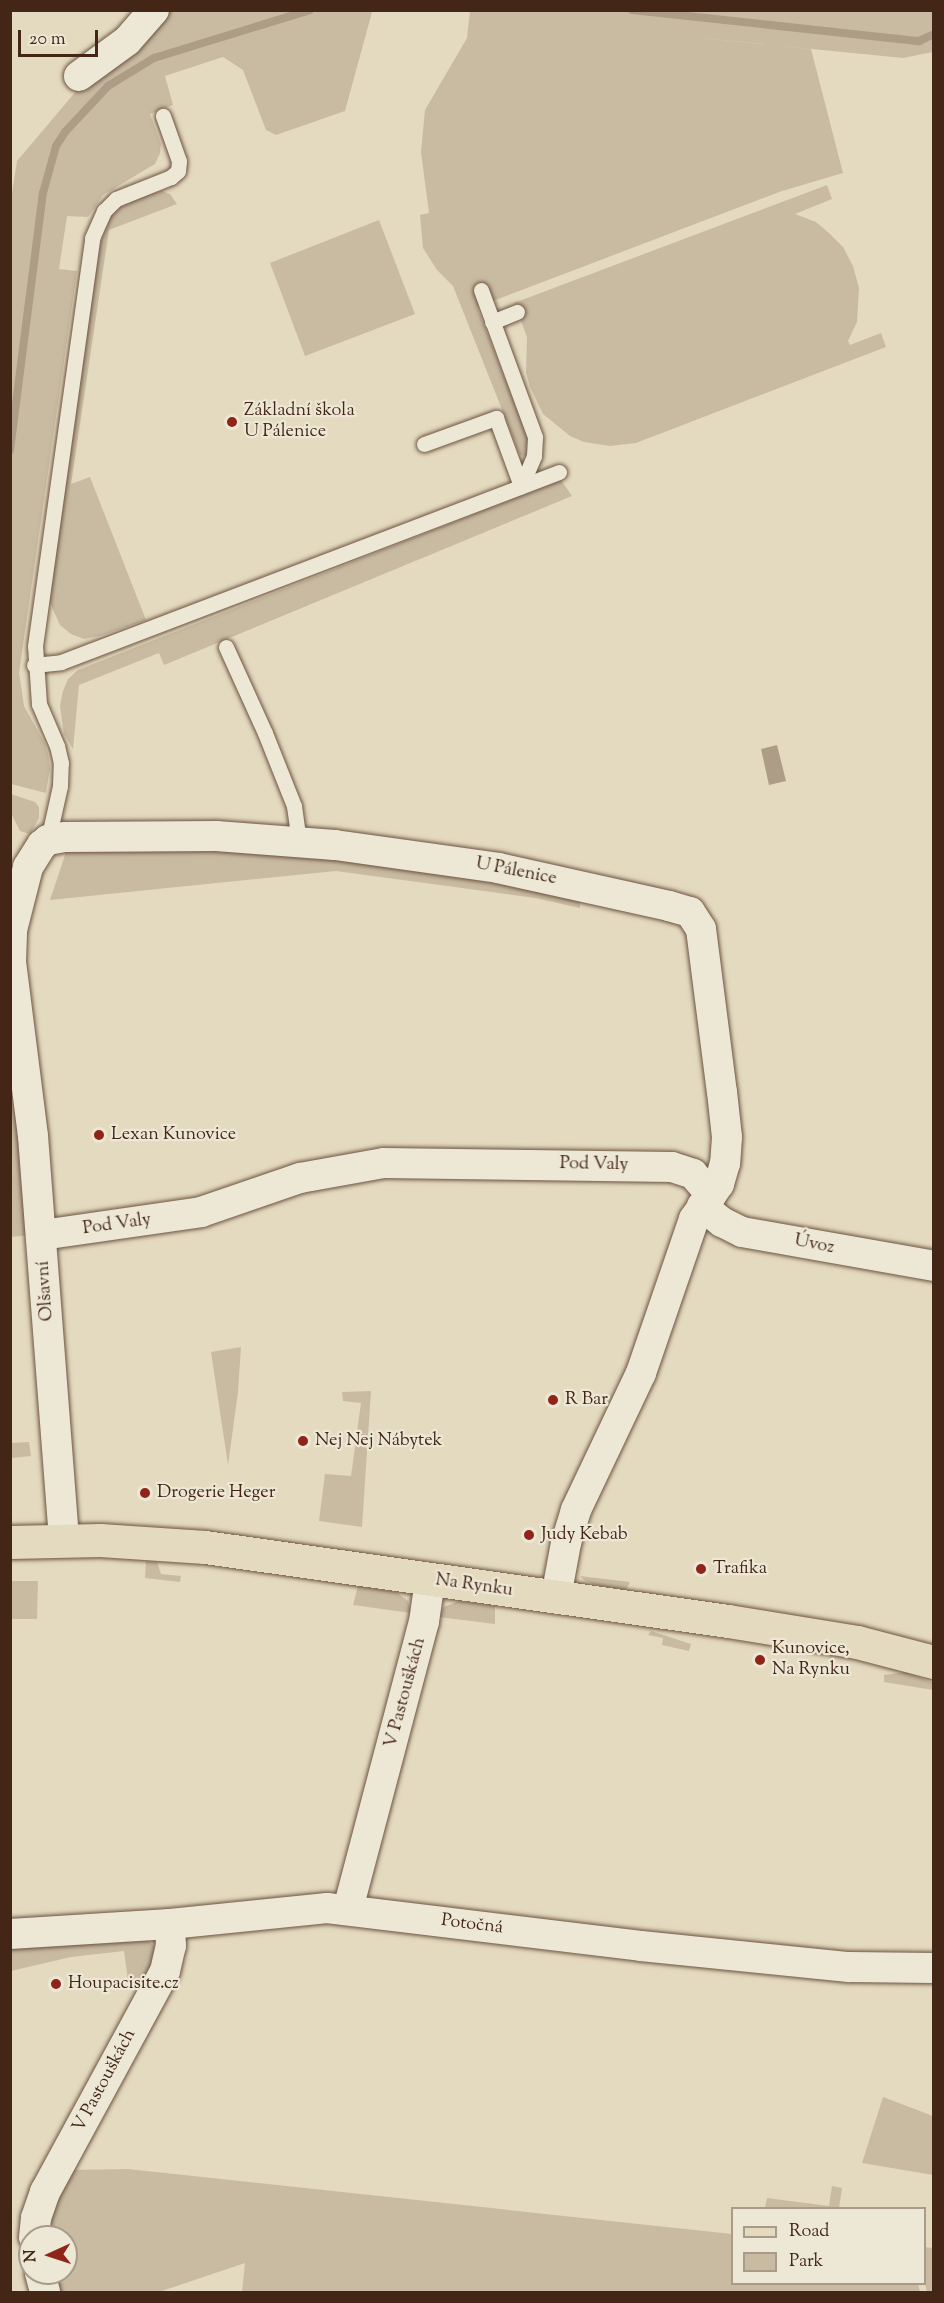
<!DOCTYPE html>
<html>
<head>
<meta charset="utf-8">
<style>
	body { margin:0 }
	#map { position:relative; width:944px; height:2303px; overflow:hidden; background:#e4dabf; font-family:"Sorts Mill Goudy",serif }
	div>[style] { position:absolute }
	.green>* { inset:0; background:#c9bba2 }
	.water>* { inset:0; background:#ae9d86 }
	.stream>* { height:8px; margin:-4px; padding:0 4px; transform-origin:4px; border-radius:4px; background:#ae9d86 }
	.roads { filter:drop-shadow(0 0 2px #6c5341) drop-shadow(0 0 2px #6c5341) }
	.lane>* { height:15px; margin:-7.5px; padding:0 7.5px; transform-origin:7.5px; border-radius:7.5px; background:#ede7d5 }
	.street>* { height:30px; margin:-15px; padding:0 15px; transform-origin:15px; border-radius:15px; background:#ede7d5 }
	.primary>* { height:33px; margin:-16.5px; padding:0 16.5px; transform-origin:16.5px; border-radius:16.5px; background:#e4dabf }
	.dots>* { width:16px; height:16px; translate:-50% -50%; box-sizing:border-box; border:3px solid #ede7d5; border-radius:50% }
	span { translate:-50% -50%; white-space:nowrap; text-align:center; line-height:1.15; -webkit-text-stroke:4.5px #ede7d5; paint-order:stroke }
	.poi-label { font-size:18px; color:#442617 }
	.left { translate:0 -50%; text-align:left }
	.street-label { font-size:18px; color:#442617 }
	.frame { position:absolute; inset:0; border:12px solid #442617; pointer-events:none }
	.legend { position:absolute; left:731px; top:2207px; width:195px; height:78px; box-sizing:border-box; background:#ede7d5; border:2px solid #a99a89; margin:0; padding:8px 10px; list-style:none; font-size:18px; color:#442617 }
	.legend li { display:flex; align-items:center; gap:12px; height:30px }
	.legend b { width:30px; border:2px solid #a99a89 }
	.north { position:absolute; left:18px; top:2225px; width:60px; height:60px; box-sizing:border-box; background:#ede7d5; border:2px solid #a99a89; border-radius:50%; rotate:267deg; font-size:16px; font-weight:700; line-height:24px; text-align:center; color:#442617 }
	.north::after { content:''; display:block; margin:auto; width:21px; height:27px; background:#8f2418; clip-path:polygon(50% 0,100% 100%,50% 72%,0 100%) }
	.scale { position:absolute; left:18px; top:30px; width:80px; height:27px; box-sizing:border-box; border:3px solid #442617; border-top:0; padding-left:8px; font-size:18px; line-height:21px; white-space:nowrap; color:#442617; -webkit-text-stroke:4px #ede7d5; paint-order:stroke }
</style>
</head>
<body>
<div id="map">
	<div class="green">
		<div style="clip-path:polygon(158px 11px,384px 11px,372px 12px,345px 111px,276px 135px,266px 130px,243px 70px,223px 57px,165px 76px,173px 105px,150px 114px,161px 144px,160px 153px,155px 164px,103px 195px,88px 217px,67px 216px,59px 269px,77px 271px,19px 673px,24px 706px,44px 742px,48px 754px,50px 768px,46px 793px,11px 784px,10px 206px,17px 161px,83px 83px)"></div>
		<div style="clip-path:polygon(470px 11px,933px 11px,933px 52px,903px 58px,673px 35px,811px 49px,843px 173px,782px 191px,477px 307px,530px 443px,525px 456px,520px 455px,453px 286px,437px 270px,423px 248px,420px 215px,429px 213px,421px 152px,425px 110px,467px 38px)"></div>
		<div style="clip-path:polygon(827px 185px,832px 199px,795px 214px,816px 222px,829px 233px,843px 247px,853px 266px,859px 288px,857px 322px,848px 341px,850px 345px,881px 333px,886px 347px,636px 443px,610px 446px,584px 442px,570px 436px,543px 414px,530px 387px,526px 372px,527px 337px,514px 303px)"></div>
		<div style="clip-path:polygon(162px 191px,170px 194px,177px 204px,109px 230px,71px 484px,90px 477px,146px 620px,100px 636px,84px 639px,71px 634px,60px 625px,50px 603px,49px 593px,100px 244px,110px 216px,116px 210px,132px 200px)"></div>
		<div style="clip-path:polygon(379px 220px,415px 314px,305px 356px,270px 263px)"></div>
		<div style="clip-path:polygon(561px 480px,572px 496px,164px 665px,159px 653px,79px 685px,73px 749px,64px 734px,60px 706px,63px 691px,68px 679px,78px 670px)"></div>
		<div style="clip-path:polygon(11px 794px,35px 802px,39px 807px,39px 818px,30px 834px,20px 831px,11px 813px)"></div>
		<div style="clip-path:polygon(268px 851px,417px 870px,499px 884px,580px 901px,580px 908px,535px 898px,336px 871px,50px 900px,66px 852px)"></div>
		<div style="clip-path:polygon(10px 1064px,31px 1235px,11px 1237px)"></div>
		<div style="clip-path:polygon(241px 1347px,238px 1392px,228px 1465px,211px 1352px)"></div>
		<div style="clip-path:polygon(371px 1391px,362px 1527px,319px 1521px,325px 1474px,351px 1476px,361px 1403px,343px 1401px,342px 1392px)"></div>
		<div style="clip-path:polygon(29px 1442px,31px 1456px,11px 1458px,11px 1443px)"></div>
		<div style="clip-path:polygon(146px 1561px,157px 1562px,161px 1574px,181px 1576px,180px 1582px,145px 1578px)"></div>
		<div style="clip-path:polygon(580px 1576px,630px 1582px,626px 1590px,597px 1585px,585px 1581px)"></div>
		<div style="clip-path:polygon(11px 1581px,38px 1581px,37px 1619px,11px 1619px)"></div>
		<div style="clip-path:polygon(358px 1586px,396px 1592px,408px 1601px,411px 1613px,353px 1605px)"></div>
		<div style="clip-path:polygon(459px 1601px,495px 1606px,495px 1624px,438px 1617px,444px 1607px)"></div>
		<div style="clip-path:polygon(651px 1631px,691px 1644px,689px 1651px,662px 1645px,663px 1638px,648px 1635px)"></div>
		<div style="clip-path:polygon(905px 1672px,933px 1683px,933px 1690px,884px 1682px,884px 1675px)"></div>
		<div style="clip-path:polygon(144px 1937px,154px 1946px,158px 1959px,142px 1985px,129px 1988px,124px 1951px,71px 1957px,11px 1971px,10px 1948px)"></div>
		<div style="clip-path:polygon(883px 2097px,933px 2116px,933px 2175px,862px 2163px)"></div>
		<div style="clip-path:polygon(128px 2169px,732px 2234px,732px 2284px,918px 2284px,920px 2292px,242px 2292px,245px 2263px,159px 2292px,51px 2292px,47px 2273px,66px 2273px,66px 2237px,43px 2237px,66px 2170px)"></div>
		<div style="clip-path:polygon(832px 2186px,842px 2188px,839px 2208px,765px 2208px,767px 2198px,829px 2206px)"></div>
		<div style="clip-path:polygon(924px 2247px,933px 2248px,933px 2292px,927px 2292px,925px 2283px)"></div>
	</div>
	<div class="water">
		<div style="clip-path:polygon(777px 745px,786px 781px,769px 785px,761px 749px)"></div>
	</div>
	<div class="stream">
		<div style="left:632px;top:10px;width:289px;rotate:6.2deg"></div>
		<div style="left:919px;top:41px;width:17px;rotate:-25deg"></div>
		<div style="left:10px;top:450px;width:259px;rotate:-82.7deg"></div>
		<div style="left:43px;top:193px;width:49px;rotate:-74.5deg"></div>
		<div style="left:56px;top:146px;width:17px;rotate:-57deg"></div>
		<div style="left:65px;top:132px;width:63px;rotate:-46.9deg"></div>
		<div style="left:108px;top:86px;width:54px;rotate:-31.3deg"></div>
		<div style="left:154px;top:58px;width:163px;rotate:-17.1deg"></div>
	</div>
	<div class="roads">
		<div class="lane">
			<div style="left:481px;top:290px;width:157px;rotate:69.8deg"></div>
			<div style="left:535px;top:437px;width:19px;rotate:93deg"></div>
			<div style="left:534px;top:456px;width:33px;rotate:113deg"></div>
			<div style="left:492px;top:322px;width:27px;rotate:-22deg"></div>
			<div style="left:424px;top:444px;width:77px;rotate:-19.9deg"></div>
			<div style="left:496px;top:418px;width:72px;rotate:69.8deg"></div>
			<div style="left:226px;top:647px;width:94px;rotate:65.6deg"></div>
			<div style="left:265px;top:733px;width:79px;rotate:68.3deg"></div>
			<div style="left:294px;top:806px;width:36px;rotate:82deg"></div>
			<div style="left:34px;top:665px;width:27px;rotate:-6deg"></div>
			<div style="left:61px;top:662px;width:533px;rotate:-20.88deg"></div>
			<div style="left:48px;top:840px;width:55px;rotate:-77.5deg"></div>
			<div style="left:60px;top:786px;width:23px;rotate:-88deg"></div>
			<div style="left:61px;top:763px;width:17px;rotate:-103deg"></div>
			<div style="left:57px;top:746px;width:46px;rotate:-113.2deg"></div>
			<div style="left:39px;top:704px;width:58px;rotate:-93.9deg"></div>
			<div style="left:35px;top:646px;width:412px;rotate:-82deg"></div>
			<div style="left:92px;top:238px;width:30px;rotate:-66deg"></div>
			<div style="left:104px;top:211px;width:17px;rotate:-45deg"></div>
			<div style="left:116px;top:199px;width:59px;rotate:-21.8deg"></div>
			<div style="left:171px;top:177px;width:9px;rotate:-41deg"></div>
			<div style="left:178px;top:171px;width:10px;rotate:-84deg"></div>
			<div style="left:179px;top:161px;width:48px;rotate:-109.6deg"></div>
		</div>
		<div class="street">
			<div style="left:79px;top:76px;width:59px;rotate:-36.1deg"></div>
			<div style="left:127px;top:41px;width:41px;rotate:-48.9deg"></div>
			<div style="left:702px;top:1206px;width:26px;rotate:39deg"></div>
			<div style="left:722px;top:1222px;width:22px;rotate:27deg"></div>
			<div style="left:742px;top:1232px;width:195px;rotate:10deg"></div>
			<div style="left:42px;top:1235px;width:161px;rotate:-8.2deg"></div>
			<div style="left:201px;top:1212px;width:105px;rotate:-19deg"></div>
			<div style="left:300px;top:1178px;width:85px;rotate:-10.1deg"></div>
			<div style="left:384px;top:1163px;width:288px;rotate:0.8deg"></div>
			<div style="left:672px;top:1167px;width:22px;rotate:18deg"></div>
			<div style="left:693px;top:1174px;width:28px;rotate:49deg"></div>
			<div style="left:64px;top:1539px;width:404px;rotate:-94.4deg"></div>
			<div style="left:33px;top:1136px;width:175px;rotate:-97.2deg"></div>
			<div style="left:11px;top:962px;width:32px;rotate:-88deg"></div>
			<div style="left:12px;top:930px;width:65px;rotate:-75.7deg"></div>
			<div style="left:28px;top:867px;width:26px;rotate:-58deg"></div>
			<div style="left:42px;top:845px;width:8px;rotate:-40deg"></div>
			<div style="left:48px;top:840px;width:17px;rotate:-10deg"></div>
			<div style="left:65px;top:837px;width:151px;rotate:-0.4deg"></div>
			<div style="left:216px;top:836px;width:119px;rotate:4.3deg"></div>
			<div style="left:335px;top:845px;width:165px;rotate:8deg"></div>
			<div style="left:498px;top:868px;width:175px;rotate:12.5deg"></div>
			<div style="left:669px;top:906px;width:22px;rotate:16deg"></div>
			<div style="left:690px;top:912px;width:20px;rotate:57deg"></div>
			<div style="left:701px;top:929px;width:164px;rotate:82.7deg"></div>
			<div style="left:722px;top:1092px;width:45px;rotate:83.7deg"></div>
			<div style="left:727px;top:1137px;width:26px;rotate:94deg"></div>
			<div style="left:725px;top:1163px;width:22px;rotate:106deg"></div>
			<div style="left:719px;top:1184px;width:43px;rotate:125.5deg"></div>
			<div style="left:694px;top:1219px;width:163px;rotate:109deg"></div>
			<div style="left:641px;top:1373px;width:152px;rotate:115.4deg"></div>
			<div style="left:576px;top:1510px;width:34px;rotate:107deg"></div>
			<div style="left:566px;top:1543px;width:55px;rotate:100.5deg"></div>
			<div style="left:348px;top:1909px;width:297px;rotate:-75.2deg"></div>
			<div style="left:424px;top:1622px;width:42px;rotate:-81.9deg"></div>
			<div style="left:10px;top:1934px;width:160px;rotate:-3.6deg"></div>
			<div style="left:170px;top:1924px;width:158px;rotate:-5.8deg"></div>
			<div style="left:327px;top:1908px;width:316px;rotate:6.9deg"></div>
			<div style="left:641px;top:1946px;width:209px;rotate:5.8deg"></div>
			<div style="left:849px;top:1967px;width:85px;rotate:0.7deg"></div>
			<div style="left:34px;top:2237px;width:19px;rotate:-84deg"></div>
			<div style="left:36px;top:2218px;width:28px;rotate:-71deg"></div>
			<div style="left:45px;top:2192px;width:251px;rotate:-61.5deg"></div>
			<div style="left:165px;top:1971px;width:26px;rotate:-77deg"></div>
			<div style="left:171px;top:1946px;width:22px;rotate:-93deg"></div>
			<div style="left:40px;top:2273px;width:20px;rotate:75deg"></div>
		</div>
		<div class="primary">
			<div style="left:10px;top:1542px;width:90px;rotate:-1.3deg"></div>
			<div style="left:100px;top:1540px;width:105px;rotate:3.8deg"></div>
			<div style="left:205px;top:1547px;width:528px;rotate:8.05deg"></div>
			<div style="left:728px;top:1621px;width:131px;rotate:9.2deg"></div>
			<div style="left:857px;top:1642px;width:80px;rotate:14.6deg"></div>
		</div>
	</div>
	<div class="dots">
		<div style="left:232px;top:422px;background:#8f2418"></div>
		<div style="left:99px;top:1135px;background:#8f2418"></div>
		<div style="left:553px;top:1400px;background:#8f2418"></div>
		<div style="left:303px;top:1441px;background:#8f2418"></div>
		<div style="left:145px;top:1493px;background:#8f2418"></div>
		<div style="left:529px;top:1535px;background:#8f2418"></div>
		<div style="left:701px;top:1569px;background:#8f2418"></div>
		<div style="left:760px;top:1660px;background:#8f2418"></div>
		<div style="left:56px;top:1984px;background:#8f2418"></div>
	</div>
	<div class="poi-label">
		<span class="left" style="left:244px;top:422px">Základní škola<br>U Pálenice</span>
		<span class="left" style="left:111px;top:1135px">Lexan Kunovice</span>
		<span class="left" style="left:565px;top:1400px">R Bar</span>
		<span class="left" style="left:315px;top:1441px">Nej Nej Nábytek</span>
		<span class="left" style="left:157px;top:1493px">Drogerie Heger</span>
		<span class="left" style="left:541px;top:1535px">Judy Kebab</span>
		<span class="left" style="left:713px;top:1569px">Trafika</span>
		<span class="left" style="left:772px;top:1660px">Kunovice,<br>Na Rynku</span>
		<span class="left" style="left:68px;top:1984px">Houpacisite.cz</span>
	</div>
	<div class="street-label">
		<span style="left:516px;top:872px;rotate:11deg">U Pálenice</span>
		<span style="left:594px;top:1165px;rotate:1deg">Pod Valy</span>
		<span style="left:117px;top:1225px;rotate:-8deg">Pod Valy</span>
		<span style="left:814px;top:1245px;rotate:11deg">Úvoz</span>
		<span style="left:46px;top:1291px;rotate:-94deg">Olšavní</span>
		<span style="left:474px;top:1586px;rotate:8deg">Na Rynku</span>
		<span style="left:406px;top:1693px;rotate:-75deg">V Pastouškách</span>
		<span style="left:472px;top:1925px;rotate:7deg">Potočná</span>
		<span style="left:105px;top:2081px;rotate:-62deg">V Pastouškách</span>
	</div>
	<div class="frame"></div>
	<ul class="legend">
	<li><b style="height:8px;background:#e4dabf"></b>Road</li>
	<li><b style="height:16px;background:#c9bba2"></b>Park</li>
	</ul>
	<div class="north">N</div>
	<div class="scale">20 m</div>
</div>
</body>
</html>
